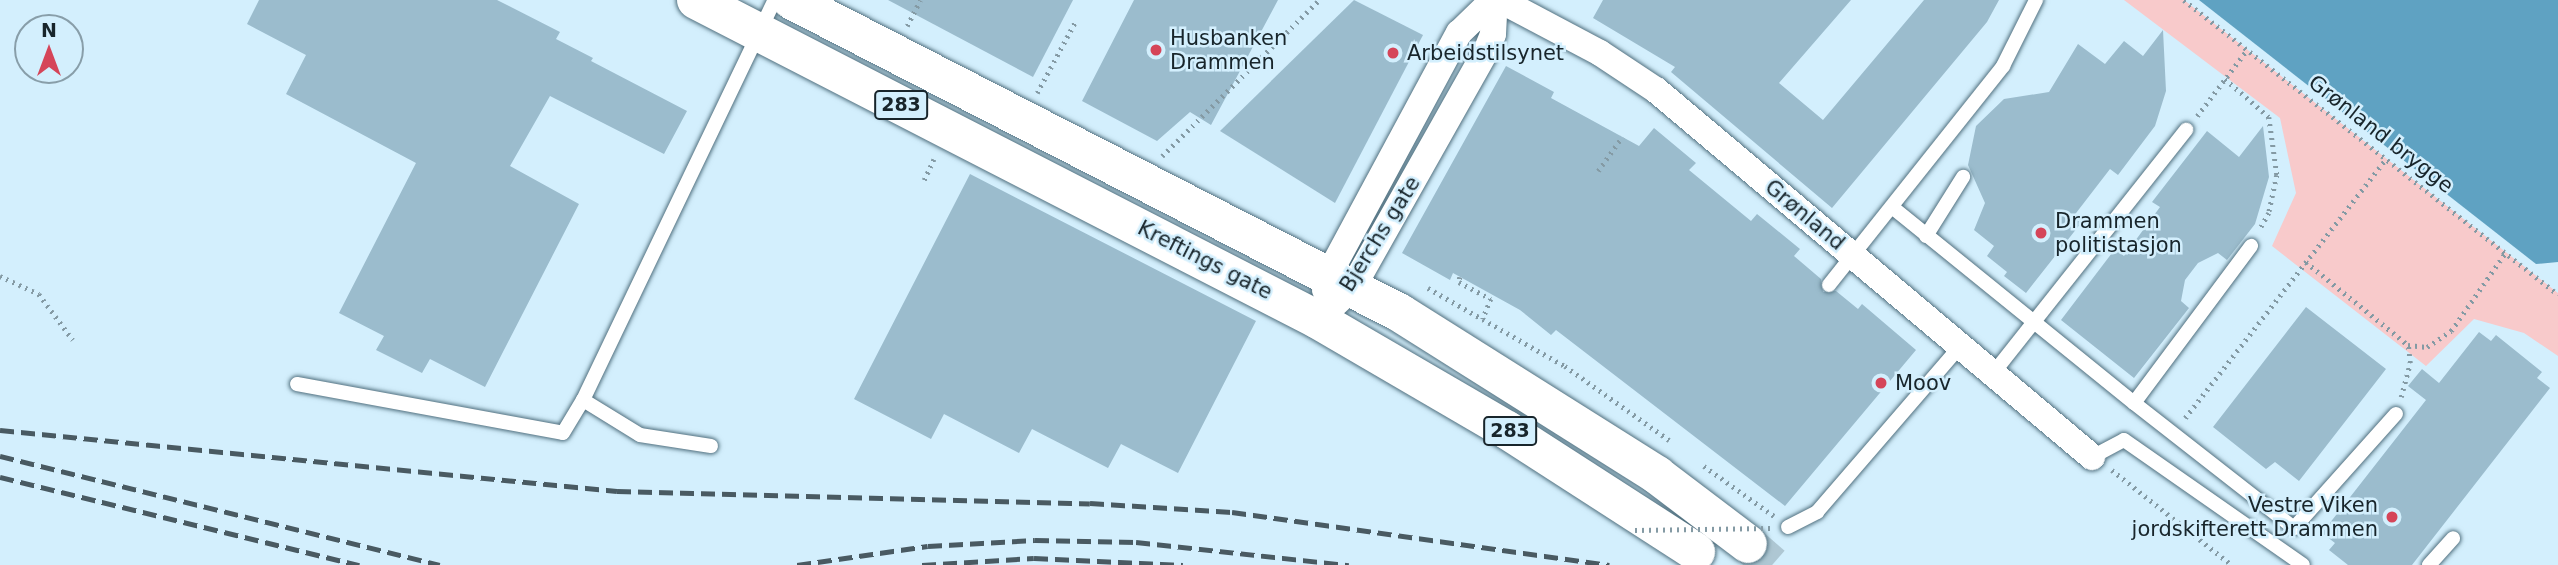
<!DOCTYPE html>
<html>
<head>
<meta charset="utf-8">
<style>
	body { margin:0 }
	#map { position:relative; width:2558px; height:565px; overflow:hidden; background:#d3effd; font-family:"DejaVu Sans",sans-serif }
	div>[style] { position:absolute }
	.green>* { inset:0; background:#f8cacb }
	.water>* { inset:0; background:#5fa2c2 }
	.building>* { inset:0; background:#9bbccd }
	.primary-tunnel>* { height:38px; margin-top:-19px; transform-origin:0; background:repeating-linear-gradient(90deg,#aec7d3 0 38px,transparent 0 57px) }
	.path>* { height:4.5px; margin-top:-2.25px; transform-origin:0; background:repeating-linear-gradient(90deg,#849aa4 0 2px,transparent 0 7px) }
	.roads { filter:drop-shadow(0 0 2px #51707f) drop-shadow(0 0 2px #51707f) }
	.lane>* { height:14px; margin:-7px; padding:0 7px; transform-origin:7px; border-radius:7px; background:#fff }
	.street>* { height:26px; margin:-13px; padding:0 13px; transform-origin:13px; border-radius:13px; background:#fff }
	.primary>* { height:38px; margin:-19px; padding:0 19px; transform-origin:19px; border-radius:19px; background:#fff }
	.rail>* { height:5px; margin-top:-2.5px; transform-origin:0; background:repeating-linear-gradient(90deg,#495a62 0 14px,transparent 0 21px) }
	.path-bridge>* { height:4.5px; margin-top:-2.25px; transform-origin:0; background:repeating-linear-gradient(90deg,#849aa4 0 2px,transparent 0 7px) }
	.dots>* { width:19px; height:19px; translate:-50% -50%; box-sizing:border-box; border:4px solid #d3effd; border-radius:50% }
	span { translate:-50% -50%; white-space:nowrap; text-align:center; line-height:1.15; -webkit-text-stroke:5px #d3effd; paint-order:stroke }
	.shield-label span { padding:2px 5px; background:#d3effd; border:2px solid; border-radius:5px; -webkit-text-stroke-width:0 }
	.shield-label { font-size:19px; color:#18252b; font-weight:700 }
	.poi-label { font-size:21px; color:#18252b }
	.left { translate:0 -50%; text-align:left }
	.right { translate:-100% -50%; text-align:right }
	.street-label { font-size:21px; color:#18252b }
	.north { position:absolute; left:14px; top:14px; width:70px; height:70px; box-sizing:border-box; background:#d3effd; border:2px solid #889ea9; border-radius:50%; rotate:0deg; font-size:19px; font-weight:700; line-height:28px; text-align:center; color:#18252b }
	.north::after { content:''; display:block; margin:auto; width:24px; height:32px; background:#d54559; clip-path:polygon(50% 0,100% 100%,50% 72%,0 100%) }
</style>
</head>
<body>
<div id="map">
	<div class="green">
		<div style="clip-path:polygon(2124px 0,2184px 0,2558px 293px,2558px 356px,2524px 333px,2474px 319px,2426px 366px,2272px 246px,2296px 193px,2280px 118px)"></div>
	</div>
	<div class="water">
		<div style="clip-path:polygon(2199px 0,2558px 0,2558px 262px,2536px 264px)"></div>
	</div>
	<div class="building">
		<div style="clip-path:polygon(259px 0,497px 0,560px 32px,556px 39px,593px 58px,591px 61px,687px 111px,664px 154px,550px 96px,510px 166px,579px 204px,485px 387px,430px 359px,422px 373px,376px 350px,384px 336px,339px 313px,416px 163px,286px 94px,306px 55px,247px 24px)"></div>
		<div style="clip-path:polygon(888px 0,1073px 0,1033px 77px)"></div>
		<div style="clip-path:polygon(1134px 0,1278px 0,1211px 125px,1190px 112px,1157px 141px,1082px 101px)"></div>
		<div style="clip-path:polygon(1354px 0,1423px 35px,1335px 203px,1220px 131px)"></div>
		<div style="clip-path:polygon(1603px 0,1851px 0,1779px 83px,1823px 120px,1924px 0,1999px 0,1987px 22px,1832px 208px,1671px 72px,1675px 67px,1593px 18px)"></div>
		<div style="clip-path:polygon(2163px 30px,2166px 91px,2155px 126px,2118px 175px,2110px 169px,2073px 217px,2081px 223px,2026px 293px,2004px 276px,2007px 272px,1987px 256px,1994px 246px,1974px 230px,1985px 203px,1968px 165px,1976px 126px,2004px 99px,2049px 92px,2078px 44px,2105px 64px,2124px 41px,2143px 56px)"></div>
		<div style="clip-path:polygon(1506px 66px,1554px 92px,1551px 98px,1639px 146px,1654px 128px,1696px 163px,1689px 170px,1751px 221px,1757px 214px,1800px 249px,1794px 256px,1821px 279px,1823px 292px,1836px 291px,1858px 309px,1862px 304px,1916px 350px,1785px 506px,1556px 330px,1551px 335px,1520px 310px,1453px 273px,1450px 280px,1402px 253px)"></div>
		<div style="clip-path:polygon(2263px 126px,2269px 177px,2255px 224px,2227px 260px,2218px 253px,2198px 263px,2185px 280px,2181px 301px,2189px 308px,2134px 378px,2061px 320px,2115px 249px,2124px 256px,2160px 207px,2152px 202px,2207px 131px,2239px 157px)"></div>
		<div style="clip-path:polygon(970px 174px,1256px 321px,1178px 473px,1121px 444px,1108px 468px,1032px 429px,1019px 453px,944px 414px,931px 439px,854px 399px)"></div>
		<div style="clip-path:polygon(2306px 307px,2386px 369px,2299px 481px,2275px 462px,2266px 469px,2213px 427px)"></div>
		<div style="clip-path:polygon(2479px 332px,2491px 341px,2496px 335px,2542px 372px,2537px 378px,2550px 388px,2412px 565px,2348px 565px,2329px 550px,2335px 543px,2322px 533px,2426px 400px,2408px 386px,2422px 369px,2439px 383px)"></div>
	</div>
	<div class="primary-tunnel">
		<div style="left:1748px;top:544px;width:32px;rotate:41deg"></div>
	</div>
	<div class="path">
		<div style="left:2184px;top:0;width:476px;rotate:38.2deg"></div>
		<div style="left:907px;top:26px;width:29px;rotate:-63deg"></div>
		<div style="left:2225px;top:79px;width:58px;rotate:40.8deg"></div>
		<div style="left:2269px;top:117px;width:59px;rotate:82.1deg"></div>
		<div style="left:2277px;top:175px;width:39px;rotate:102deg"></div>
		<div style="left:2269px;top:213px;width:18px;rotate:119deg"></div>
		<div style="left:1037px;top:93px;width:81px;rotate:-61.8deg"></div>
		<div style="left:2197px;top:116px;width:83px;rotate:-52.9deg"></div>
		<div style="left:1162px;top:156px;width:221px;rotate:-44.8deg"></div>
		<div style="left:1598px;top:171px;width:42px;rotate:-54.8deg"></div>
		<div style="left:924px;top:180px;width:23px;rotate:-65deg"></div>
		<div style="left:2306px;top:262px;width:132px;rotate:39.1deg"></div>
		<div style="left:2408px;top:345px;width:19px;rotate:6deg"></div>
		<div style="left:2427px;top:347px;width:29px;rotate:-34deg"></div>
		<div style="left:2451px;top:331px;width:96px;rotate:-55.2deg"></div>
		<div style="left:0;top:276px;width:43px;rotate:24.8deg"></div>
		<div style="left:39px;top:294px;width:57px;rotate:53.5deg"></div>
		<div style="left:1460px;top:277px;width:5px;rotate:101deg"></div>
		<div style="left:1459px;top:282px;width:36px;rotate:28deg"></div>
		<div style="left:1491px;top:299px;width:22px;rotate:112deg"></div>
		<div style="left:1428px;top:288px;width:158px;rotate:29.7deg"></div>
		<div style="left:1565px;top:366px;width:128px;rotate:35.4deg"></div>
		<div style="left:2401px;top:397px;width:35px;rotate:-75deg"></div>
		<div style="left:2410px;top:363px;width:18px;rotate:-96deg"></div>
		<div style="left:2185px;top:418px;width:328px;rotate:-52.2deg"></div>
		<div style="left:1704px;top:466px;width:86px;rotate:35.5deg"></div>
		<div style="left:2112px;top:470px;width:153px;rotate:38.4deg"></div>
	</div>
	<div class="roads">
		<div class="lane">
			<div style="left:1892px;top:207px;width:311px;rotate:39deg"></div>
			<div style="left:2134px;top:403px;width:196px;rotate:-53.3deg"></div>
			<div style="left:1926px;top:236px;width:70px;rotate:-57.9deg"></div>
			<div style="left:1829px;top:285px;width:280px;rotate:-51.5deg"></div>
			<div style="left:2003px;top:66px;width:74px;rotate:-63.4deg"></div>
			<div style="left:1995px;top:371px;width:308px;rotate:-51.6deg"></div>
			<div style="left:297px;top:384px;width:270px;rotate:10.4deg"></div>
			<div style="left:563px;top:433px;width:39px;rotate:-59deg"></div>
			<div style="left:2134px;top:403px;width:203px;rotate:38deg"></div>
			<div style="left:2294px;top:528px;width:153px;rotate:-48.2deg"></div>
			<div style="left:711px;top:446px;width:72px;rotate:-171.2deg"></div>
			<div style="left:640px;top:435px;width:67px;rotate:-148.4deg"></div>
			<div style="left:583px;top:400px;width:444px;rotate:-64.4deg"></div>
			<div style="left:2092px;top:457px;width:36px;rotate:-28deg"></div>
			<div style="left:2124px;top:440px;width:218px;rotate:34.9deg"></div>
			<div style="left:1788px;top:527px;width:33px;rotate:-27deg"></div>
			<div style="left:1817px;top:512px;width:221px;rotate:-49.2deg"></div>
			<div style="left:2429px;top:565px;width:36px;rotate:-48deg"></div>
		</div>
		<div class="street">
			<div style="left:1500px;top:0;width:113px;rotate:27.9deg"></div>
			<div style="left:1600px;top:53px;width:67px;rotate:33.5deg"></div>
			<div style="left:1656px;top:90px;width:570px;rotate:40.09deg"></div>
			<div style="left:1325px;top:290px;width:16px;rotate:-76deg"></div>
			<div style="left:1329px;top:274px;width:274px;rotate:-61.7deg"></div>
			<div style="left:1459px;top:33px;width:47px;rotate:-44.1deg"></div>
			<div style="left:1318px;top:320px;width:48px;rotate:-43.3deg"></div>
			<div style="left:1353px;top:287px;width:273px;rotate:-60.6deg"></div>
			<div style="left:1487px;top:49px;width:16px;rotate:-68deg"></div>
			<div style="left:1493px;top:34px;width:34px;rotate:-87deg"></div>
		</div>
		<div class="primary">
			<div style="left:696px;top:0;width:699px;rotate:27.22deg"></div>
			<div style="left:1318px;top:320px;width:219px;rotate:30.2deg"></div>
			<div style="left:1507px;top:430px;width:225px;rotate:32.8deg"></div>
			<div style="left:791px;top:0;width:685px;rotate:27.2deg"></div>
			<div style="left:1400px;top:313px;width:304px;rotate:32.2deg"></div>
			<div style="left:1657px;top:475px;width:114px;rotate:37.2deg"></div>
		</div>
	</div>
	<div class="rail">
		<div style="left:0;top:430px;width:620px;rotate:5.65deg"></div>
		<div style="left:617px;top:491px;width:473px;rotate:1.5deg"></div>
		<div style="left:1090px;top:503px;width:142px;rotate:3.6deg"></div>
		<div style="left:1232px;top:512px;width:381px;rotate:8deg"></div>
		<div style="left:0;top:456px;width:453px;rotate:13.9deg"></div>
		<div style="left:0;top:477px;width:370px;rotate:13.8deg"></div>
		<div style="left:797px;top:565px;width:132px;rotate:-8.3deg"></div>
		<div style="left:928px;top:546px;width:107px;rotate:-3.2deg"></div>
		<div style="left:1035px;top:540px;width:101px;rotate:1.1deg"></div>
		<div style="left:1136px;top:542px;width:214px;rotate:6.2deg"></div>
		<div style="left:922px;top:565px;width:112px;rotate:-3.6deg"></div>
		<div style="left:1034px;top:558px;width:149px;rotate:2.7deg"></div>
	</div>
	<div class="path-bridge">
		<div style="left:1635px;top:530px;width:136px;rotate:-0.8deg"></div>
	</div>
	<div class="dots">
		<div style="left:1156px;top:50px;background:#d54559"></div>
		<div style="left:1393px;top:53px;background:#d54559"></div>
		<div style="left:2041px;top:233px;background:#d54559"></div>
		<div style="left:1881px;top:383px;background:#d54559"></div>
		<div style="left:2392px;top:517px;background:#d54559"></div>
	</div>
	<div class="shield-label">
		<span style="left:901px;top:105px">283</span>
		<span style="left:1510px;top:431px">283</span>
	</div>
	<div class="poi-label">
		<span class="left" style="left:1170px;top:50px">Husbanken<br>Drammen</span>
		<span class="left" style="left:1407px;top:53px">Arbeidstilsynet</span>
		<span class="left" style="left:2055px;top:233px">Drammen<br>politistasjon</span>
		<span class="left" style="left:1895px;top:383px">Moov</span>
		<span class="right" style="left:2378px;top:517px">Vestre Viken<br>jordskifterett Drammen</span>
	</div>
	<div class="street-label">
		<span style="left:2381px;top:134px;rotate:38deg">Grønland brygge</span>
		<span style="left:1805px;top:215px;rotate:40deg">Grønland</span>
		<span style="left:1380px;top:234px;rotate:-58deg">Bjerchs gate</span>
		<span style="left:1205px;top:260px;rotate:27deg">Kreftings gate</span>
	</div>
	<div class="north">N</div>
</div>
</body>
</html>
